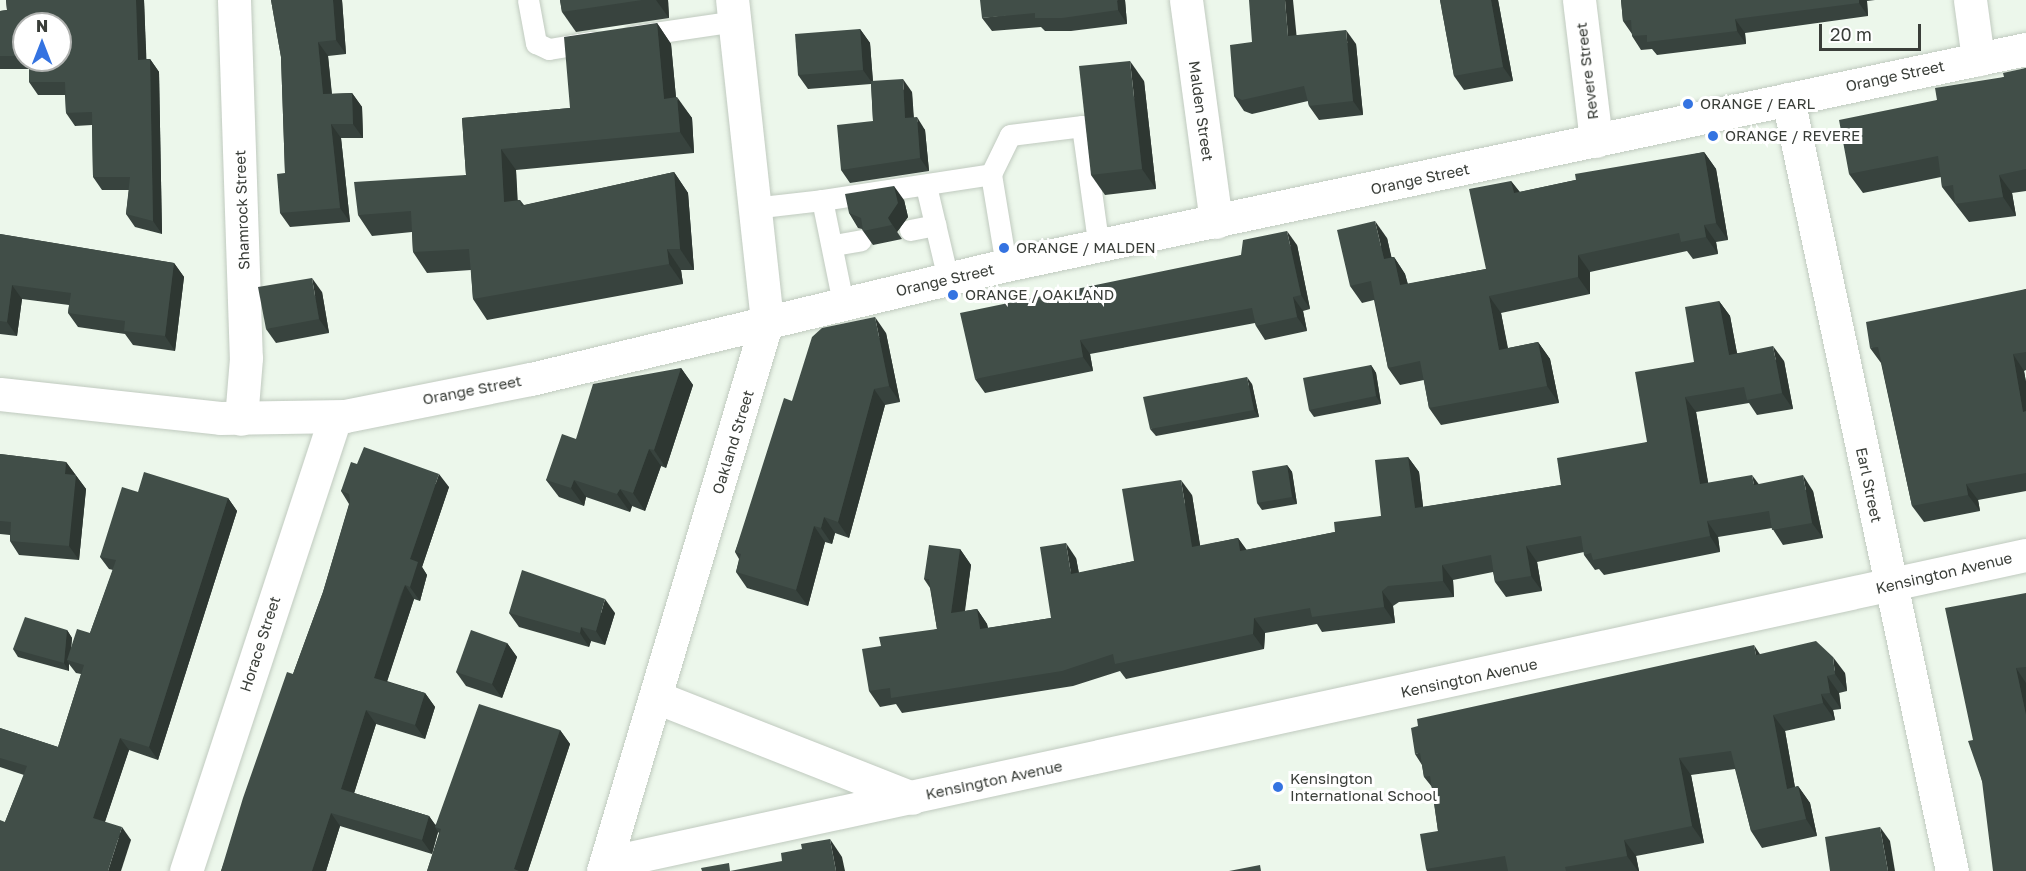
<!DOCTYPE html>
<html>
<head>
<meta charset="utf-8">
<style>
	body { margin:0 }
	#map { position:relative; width:2026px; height:871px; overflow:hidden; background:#ecf7eb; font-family:"Golos Text",sans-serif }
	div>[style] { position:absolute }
	.roads { filter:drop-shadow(0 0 2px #c0cabf) drop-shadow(0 0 2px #c0cabf) }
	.lane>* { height:21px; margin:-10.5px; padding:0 10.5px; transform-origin:10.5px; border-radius:10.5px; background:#fff }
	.street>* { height:33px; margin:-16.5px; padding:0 16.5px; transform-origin:16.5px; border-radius:16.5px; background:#fff }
	.secondary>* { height:33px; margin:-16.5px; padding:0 16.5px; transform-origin:16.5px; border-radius:16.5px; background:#fff }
	.wall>* { inset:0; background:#38433e }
	.shaded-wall>* { inset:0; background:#2e3732 }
	.building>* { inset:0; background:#414e48 }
	.dots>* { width:16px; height:16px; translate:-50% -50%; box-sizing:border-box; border:3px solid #fff; border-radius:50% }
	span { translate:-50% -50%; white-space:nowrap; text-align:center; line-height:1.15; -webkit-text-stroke:6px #fff; paint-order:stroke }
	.street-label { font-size:15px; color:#3a3e39 }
	.poi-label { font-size:15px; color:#3a3e39 }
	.left { translate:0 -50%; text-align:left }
	.north { position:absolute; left:12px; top:12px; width:60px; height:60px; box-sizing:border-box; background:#fff; border:2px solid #b0b2b0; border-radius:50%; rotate:0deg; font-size:16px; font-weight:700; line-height:24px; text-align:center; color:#3a3e39 }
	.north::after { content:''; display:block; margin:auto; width:21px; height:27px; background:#3473e1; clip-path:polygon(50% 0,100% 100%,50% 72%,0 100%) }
	.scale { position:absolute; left:1819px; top:24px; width:102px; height:27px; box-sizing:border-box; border:3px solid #3a3e39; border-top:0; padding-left:8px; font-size:18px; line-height:21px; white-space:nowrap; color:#3a3e39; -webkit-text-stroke:4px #fff; paint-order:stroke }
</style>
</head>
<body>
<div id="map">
	<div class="roads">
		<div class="lane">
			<div style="left:528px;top:0;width:44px;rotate:79.5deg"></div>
			<div style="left:536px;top:43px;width:14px;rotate:25deg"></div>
			<div style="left:549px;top:49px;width:43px;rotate:-9.5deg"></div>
			<div style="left:634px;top:36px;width:102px;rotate:-8.4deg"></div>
			<div style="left:926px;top:186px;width:96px;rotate:76.7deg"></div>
			<div style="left:753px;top:208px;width:69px;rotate:-6.6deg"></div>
			<div style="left:910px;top:230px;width:26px;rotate:-11deg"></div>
			<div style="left:834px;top:245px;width:27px;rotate:-10deg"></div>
			<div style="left:1006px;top:265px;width:92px;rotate:-99.4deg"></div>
			<div style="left:991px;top:174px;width:43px;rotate:-64deg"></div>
			<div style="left:1010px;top:135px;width:73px;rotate:-7.1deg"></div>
			<div style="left:1082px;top:126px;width:123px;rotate:82.1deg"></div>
			<div style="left:843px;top:303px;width:105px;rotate:-101.5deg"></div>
			<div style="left:822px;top:200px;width:171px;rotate:-8.7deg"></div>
		</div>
		<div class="street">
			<div style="left:234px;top:0;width:358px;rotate:88.1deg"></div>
			<div style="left:246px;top:358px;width:61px;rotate:94.7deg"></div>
			<div style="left:1186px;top:0;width:224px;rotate:82.3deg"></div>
			<div style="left:1579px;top:0;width:142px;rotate:83.1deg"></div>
			<div style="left:1970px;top:0;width:60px;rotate:82.3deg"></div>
			<div style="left:1788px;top:99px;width:789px;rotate:78.01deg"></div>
			<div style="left:656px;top:697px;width:275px;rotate:21.5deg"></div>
			<div style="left:606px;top:863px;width:1453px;rotate:-12.24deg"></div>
			<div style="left:186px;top:871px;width:477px;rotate:-71.8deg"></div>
		</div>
		<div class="secondary">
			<div style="left:0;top:394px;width:221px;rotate:6.2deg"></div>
			<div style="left:220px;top:418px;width:125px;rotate:-0.9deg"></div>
			<div style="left:345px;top:416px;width:190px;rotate:-11.3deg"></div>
			<div style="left:531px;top:379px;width:488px;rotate:-13.5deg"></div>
			<div style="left:1006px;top:265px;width:1043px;rotate:-11.96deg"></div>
			<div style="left:603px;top:871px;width:574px;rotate:-73.4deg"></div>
			<div style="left:767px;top:321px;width:323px;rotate:-96.2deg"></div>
		</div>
	</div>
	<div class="wall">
		<div style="clip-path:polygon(evenodd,6px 0,144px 0,146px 59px,150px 59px,159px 72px,162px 234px,135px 227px,126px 214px,129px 190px,102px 190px,93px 177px,92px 125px,75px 126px,66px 113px,65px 95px,38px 95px,29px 82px,29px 69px,0 69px,0 11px,7px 10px,6px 0,24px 24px,60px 60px,24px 60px,24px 24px)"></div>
		<div style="clip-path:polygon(271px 0,342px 0,346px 54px,328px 56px,332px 94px,352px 93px,362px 107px,363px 138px,341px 138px,350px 222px,290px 227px,280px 213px,285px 173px,281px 57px)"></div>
		<div style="clip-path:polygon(560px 0,668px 0,669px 18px,576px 32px,562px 12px)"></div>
		<div style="clip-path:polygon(1125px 0,1127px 24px,1071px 31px,1045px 31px,1041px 27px,992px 31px,982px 18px)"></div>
		<div style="clip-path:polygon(1440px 0,1498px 0,1513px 81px,1464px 90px,1454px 76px)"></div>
		<div style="clip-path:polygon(1621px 0,1875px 0,1867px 1px,1868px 16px,1745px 33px,1746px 44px,1657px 55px,1652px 49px,1641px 50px,1632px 36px,1632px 34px,1623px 21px)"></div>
		<div style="clip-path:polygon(657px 23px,671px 44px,676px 98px,692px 118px,694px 153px,516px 170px,517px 200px,520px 200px,524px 205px,674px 172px,688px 193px,694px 270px,681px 270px,683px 284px,487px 320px,473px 299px,471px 270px,427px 273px,413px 252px,412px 232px,372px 236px,358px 215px,466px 175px,462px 118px,570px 108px)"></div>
		<div style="clip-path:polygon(860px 29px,870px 43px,873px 81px,912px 92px,914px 118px,925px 130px,929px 171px,850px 183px,841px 170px,873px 121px,871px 84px,808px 89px,798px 75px)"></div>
		<div style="clip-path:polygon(1296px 35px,1356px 44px,1363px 115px,1319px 120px,1309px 106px,1308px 101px,1252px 114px,1244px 111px,1234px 96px,1252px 42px)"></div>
		<div style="clip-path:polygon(2026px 68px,2026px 191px,2012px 193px,2016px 216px,1969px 222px,1942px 187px,1941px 177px,1863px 193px,1849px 174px,1937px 100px,2004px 77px)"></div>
		<div style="clip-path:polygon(1144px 81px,1156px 189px,1105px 195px,1091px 175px)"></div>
		<div style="clip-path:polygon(1704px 152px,1716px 169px,1728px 240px,1716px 242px,1718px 254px,1693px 259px,1687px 251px,1590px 272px,1590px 294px,1501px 313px,1508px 348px,1538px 342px,1550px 359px,1559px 403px,1441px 425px,1429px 408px,1424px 380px,1400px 385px,1388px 368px,1374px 300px,1362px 303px,1350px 286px,1387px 238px,1391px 257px,1394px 257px,1405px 274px,1408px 284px,1486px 269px,1511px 181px,1520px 192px)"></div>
		<div style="clip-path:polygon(904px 200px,908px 217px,897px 232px,902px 239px,873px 245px,863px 231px,862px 229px,858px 228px,849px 213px)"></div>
		<div style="clip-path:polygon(0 234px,174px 263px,184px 277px,175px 351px,133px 345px,125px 334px,78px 327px,68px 313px,69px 305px,22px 299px,17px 336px,0 334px)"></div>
		<div style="clip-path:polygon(1297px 245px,1310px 309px,1303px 311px,1307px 331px,1265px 340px,1256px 326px,1255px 323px,1090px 354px,1093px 371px,985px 393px,975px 379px,1241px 255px)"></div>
		<div style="clip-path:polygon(2026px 289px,2026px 370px,2024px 371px,2026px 382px,2026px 491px,1978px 500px,1980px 511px,1924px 522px,1912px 506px,1881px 363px,1870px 348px)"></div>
		<div style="clip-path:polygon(322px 292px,329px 333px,276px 343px,266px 329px)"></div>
		<div style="clip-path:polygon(1719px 301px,1730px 316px,1737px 353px,1784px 361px,1793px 409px,1757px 415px,1749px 403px,1696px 412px,1708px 483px,1759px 484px,1813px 491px,1823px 538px,1783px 545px,1772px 528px,1718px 537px,1720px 552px,1604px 575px,1599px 569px,1595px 570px,1584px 555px,1584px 552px,1537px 562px,1542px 591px,1506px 597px,1495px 582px,1493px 572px,1453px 580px,1454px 597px,1399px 602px,1393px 606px,1395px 623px,1322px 632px,1317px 624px,1265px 633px,1264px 649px,1126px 679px,1120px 671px,1073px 686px,902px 713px,896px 704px,880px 707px,869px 691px,881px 646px,937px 629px,930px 588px,924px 579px,960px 549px,971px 565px,965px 611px,977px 609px,987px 624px,988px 628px,1051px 618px,1076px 558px,1079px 573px,1134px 561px,1192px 495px,1200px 546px,1238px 538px,1246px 550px,1335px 532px,1381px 516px,1408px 457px,1419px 472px,1423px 507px,1561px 485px,1647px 442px,1694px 362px)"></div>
		<div style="clip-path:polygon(886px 333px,900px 402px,885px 405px,849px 538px,835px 533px,832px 544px,825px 542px,808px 606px,747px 588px,736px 572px,739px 559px,735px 552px,792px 401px)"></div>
		<div style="clip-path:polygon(1371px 365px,1376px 373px,1381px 404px,1314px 417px,1309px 410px)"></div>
		<div style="clip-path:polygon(681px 368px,693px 385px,666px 468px,661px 466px,645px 511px,632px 506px,630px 512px,586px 497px,584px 506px,559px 497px,546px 480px,576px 439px)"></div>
		<div style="clip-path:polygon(1252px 384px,1259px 417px,1156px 436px,1150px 429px)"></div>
		<div style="clip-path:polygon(0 454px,66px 462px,86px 489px,79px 560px,19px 555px,10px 541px,10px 535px,0 534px)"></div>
		<div style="clip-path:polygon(357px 464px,449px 487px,422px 567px,427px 575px,420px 601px,414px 599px,387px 681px,425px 693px,435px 707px,425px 739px,376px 724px,354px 793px,429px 816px,435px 825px,560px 730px,570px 744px,528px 871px,427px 871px,439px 833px,438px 832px,432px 854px,340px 826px,326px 871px,221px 871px,323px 592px,349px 504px,341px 491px)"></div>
		<div style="clip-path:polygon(1287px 465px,1292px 472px,1297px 504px,1262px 510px,1257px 503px)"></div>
		<div style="clip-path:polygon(138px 492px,228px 498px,237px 511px,158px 760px,129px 750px,105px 822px,131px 840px,5px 822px,24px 775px,0 767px,0 728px,58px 747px,81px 674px,76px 673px,69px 664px,69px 671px,18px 657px,13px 649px,67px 630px,72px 638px,71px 648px,90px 633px,113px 570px,109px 569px,100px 557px)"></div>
		<div style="clip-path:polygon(2026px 593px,2026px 871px,1982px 781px,1973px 740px)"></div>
		<div style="clip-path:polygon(509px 613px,615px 613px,605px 645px,591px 641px,589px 647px,519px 627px)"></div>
		<div style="clip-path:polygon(507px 643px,517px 657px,502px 698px,466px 686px,456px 672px)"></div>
		<div style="clip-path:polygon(1760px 654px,1845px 673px,1847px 691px,1839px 693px,1841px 709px,1833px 710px,1835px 720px,1785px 731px,1795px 787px,1798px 786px,1810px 803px,1817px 836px,1762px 848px,1751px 831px,1735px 769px,1691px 775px,1704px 843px,1636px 856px,1639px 871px,1427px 871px,1426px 869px,1438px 831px,1432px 787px,1424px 777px,1422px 765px,1415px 754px)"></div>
	</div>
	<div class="shaded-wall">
		<div style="clip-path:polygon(136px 0,144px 0,147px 73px,138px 60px)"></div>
		<div style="clip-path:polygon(333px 0,342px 0,346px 54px,336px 40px)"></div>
		<div style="clip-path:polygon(656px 0,668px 0,669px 18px)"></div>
		<div style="clip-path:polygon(1117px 0,1125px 0,1127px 24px,1118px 10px)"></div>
		<div style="clip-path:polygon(1285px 0,1293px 0,1298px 50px,1288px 36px)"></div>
		<div style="clip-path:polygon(1491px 0,1498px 0,1513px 81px,1503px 67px)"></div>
		<div style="clip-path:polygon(1859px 0,1866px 0,1867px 1px,1868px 16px,1859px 3px)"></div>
		<div style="clip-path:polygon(1735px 19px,1745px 33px,1746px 44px,1737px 31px)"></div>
		<div style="clip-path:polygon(657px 23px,671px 44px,678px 119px,664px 99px)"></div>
		<div style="clip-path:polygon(860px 29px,870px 43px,873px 84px,863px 70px)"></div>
		<div style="clip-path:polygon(1346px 30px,1356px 44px,1363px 115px,1353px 101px)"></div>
		<div style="clip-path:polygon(318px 42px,328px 56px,333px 108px,323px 94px)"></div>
		<div style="clip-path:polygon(150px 59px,159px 72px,162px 234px,153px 221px)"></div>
		<div style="clip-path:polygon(1130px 61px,1144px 81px,1156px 189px,1142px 169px)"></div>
		<div style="clip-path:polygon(903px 79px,912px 92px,914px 131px,905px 118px)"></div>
		<div style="clip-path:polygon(352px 93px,362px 107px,363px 138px,353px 124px)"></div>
		<div style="clip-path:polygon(677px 97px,692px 118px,694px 153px,680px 132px)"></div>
		<div style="clip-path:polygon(917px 117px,925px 130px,929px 171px,920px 158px)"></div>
		<div style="clip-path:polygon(331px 124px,341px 138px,350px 222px,340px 208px)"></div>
		<div style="clip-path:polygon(501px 149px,516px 170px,519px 222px,504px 202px)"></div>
		<div style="clip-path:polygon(1704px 152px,1716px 169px,1728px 240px,1716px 223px)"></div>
		<div style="clip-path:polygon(674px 172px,688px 193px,694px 270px,680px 249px)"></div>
		<div style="clip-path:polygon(1999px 175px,2012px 193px,2016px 216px,2003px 197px)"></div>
		<div style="clip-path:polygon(1511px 181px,1523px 197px,1514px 193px)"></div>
		<div style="clip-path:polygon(894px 186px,904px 200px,908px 217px,897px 232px,902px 239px,888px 218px)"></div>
		<div style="clip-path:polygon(1375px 221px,1387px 238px,1396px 276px,1384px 259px)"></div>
		<div style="clip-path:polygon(1704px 225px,1716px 242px,1718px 254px,1706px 237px)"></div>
		<div style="clip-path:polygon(1287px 231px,1297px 245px,1310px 309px,1301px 295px)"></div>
		<div style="clip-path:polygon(667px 249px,681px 270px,683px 284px,669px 264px)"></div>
		<div style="clip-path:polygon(1578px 255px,1590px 272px,1590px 294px,1578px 277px)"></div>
		<div style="clip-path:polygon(1394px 257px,1405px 274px,1412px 302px,1400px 285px)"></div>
		<div style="clip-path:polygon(174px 263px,184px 277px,175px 351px,165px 336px)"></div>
		<div style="clip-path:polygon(312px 278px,322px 292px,329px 333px,319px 319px)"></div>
		<div style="clip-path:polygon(12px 285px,22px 299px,17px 336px,7px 322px)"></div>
		<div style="clip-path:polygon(1489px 296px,1501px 313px,1511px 367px,1499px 350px)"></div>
		<div style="clip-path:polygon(1293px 297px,1303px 311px,1307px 331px,1297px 317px)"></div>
		<div style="clip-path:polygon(1719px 301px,1730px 316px,1740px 370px,1729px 355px)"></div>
		<div style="clip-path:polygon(875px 317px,886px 333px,900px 402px,889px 386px)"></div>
		<div style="clip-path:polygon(1080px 340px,1090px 354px,1093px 371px,1083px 357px)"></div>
		<div style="clip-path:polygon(1538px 342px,1550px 359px,1559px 403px,1547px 386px)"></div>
		<div style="clip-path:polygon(1773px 346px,1784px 361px,1793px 409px,1782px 393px)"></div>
		<div style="clip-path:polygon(2013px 354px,2024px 371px,2026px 382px,2026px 417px,2023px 412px)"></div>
		<div style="clip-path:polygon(1371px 365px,1376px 373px,1381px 404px,1376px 396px)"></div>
		<div style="clip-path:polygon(681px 368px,693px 385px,666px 468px,654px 450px)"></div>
		<div style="clip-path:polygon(1247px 377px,1252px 384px,1259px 417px,1254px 410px)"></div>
		<div style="clip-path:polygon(874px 389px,885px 405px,849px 538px,838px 522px)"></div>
		<div style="clip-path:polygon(1685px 397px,1696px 412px,1711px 499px,1700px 484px)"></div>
		<div style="clip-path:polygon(649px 449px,661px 466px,645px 511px,633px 493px)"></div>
		<div style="clip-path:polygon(1408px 457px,1419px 472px,1425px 523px,1415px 508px)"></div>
		<div style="clip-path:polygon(66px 462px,86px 489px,79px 560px,69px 546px,65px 474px)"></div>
		<div style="clip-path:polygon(1287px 465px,1292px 472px,1297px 504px,1292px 497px)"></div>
		<div style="clip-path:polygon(439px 474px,449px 487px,422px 567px,427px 575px,420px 601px,410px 587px,410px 559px)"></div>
		<div style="clip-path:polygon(1752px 475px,1763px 490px,1754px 485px)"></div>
		<div style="clip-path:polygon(1803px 475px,1813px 491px,1823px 538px,1812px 523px)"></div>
		<div style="clip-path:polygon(574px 480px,586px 497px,584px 506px,571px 488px)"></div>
		<div style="clip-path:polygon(1181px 480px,1192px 495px,1203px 563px,1192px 547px)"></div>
		<div style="clip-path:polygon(1966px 484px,1978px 500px,1980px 511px,1968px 495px)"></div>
		<div style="clip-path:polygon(620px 489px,632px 506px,630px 512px,617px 494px)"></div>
		<div style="clip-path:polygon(228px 498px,237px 511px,158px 760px,149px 747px)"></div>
		<div style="clip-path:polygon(824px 517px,835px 533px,832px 544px,821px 528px)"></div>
		<div style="clip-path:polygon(1707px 521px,1718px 537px,1720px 552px,1710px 536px)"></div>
		<div style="clip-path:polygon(814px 526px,825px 542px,808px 606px,796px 590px)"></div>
		<div style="clip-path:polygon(1238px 538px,1249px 553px,1240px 551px)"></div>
		<div style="clip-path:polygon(1066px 543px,1076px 558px,1082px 590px,1071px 574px)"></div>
		<div style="clip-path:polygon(1526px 546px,1537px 562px,1542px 591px,1531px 576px)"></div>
		<div style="clip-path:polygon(960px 549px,971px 565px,962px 628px,951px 613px)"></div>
		<div style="clip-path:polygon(1442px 565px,1453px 580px,1454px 597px,1443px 581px)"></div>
		<div style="clip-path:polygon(405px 585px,414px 599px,384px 691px,374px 678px)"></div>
		<div style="clip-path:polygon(1382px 591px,1393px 606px,1395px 623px,1384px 607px)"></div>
		<div style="clip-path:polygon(605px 599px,615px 613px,605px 645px,596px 631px)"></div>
		<div style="clip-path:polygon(977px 609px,987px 624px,991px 645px,980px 629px)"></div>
		<div style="clip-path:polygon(1254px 618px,1265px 633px,1264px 649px,1253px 634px)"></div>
		<div style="clip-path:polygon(581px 627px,591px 641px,589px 647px,580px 633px)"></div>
		<div style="clip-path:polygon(67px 630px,72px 638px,70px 661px,67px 660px,69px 664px,69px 671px,64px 663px)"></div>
		<div style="clip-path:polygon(507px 643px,517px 657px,502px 698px,492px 684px)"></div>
		<div style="clip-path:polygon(1754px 645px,1765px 662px,1756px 655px)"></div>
		<div style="clip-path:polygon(1833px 657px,1845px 673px,1847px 691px,1835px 674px)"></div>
		<div style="clip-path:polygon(2016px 668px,2026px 683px,2026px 715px)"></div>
		<div style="clip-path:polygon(1827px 676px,1839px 693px,1841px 709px,1830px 693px)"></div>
		<div style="clip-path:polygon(425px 693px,435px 707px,425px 739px,415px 725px)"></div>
		<div style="clip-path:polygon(1821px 694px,1833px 710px,1835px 720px,1823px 703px)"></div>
		<div style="clip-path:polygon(366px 710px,376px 724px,351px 803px,341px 789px)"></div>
		<div style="clip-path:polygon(1773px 715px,1785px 731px,1798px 805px,1787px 789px)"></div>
		<div style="clip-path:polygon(560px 730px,570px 744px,528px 871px,516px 871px,514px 869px)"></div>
		<div style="clip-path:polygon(120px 738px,129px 750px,102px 830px,93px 818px)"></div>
		<div style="clip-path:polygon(1679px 758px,1691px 775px,1704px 843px,1692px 826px)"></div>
		<div style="clip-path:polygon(1798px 786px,1810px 803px,1817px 836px,1806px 819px)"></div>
		<div style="clip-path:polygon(331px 813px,340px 826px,326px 871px,312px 871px)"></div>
		<div style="clip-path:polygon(429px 816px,437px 827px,435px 827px,438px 832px,432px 854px,422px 840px)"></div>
		<div style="clip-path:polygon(122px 827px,131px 840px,121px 871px,108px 871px)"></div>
		<div style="clip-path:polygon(1880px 827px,1890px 841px,1895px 871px,1888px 871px)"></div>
		<div style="clip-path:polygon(830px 839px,842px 857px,845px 871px,836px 871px)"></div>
		<div style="clip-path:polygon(1624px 840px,1636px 856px,1639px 871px,1638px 871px,1627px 856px)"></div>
	</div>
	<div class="building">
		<div style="clip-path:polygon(6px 0,136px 0,138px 60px,150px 59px,153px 221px,126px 214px,130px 177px,93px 177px,92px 112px,66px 113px,65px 82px,29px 82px,29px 60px,60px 60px,60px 24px,24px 24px,24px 56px,0 56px,0 11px,7px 10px)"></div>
		<div style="clip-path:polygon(271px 0,333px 0,336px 40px,318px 42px,323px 94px,352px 93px,353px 124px,331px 124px,340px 208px,280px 213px,277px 174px,285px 173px,281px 57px)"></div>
		<div style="clip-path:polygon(560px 0,642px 0,562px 12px)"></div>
		<div style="clip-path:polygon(980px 0,1117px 0,1118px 10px,1062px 18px,1035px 18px,1035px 13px,982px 18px)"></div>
		<div style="clip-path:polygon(1249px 0,1285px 0,1288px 36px,1346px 30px,1353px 101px,1309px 106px,1304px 86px,1242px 100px,1234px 96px,1230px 45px,1252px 42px)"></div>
		<div style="clip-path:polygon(1440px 0,1491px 0,1503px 67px,1454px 76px)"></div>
		<div style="clip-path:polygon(1621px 0,1859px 0,1859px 3px,1735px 19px,1737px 31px,1647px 42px,1647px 35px,1632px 36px,1631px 20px,1623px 21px)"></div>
		<div style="clip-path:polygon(657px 23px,664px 99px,677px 97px,680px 132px,501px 149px,504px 202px,520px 200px,521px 206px,674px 172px,680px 249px,667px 249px,669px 264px,473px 299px,469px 249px,413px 252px,411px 211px,358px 215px,354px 182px,466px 175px,462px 118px,570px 108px,564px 37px)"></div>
		<div style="clip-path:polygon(860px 29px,863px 70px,798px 75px,795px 34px)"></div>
		<div style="clip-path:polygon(1130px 61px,1142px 169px,1091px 175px,1079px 66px)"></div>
		<div style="clip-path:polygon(2026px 68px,2026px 169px,1999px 175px,2003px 197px,1955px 204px,1953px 185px,1942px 187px,1938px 156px,1849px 174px,1839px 120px,1937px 100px,1935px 88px,2004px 77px,2003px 73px)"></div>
		<div style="clip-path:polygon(903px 79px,905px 118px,917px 117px,920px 158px,841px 170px,837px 125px,873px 121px,871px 81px)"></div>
		<div style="clip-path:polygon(1704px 152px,1716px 223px,1704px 225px,1706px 237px,1681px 242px,1679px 233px,1578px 255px,1578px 277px,1489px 296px,1499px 350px,1538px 342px,1547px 386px,1429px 408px,1420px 361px,1388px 368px,1371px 281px,1350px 286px,1337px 230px,1375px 221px,1384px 259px,1394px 257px,1400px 285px,1486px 269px,1469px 189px,1511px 181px,1514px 193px,1576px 180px,1575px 174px)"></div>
		<div style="clip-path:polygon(894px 186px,898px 203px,888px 218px,892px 225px,863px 231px,861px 218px,849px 213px,845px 194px)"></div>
		<div style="clip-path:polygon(1287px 231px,1301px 295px,1293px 297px,1297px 317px,1256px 326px,1252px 308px,1080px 340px,1083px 357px,975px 379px,960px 313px,1241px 255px,1243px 240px)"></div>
		<div style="clip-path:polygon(0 234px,174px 263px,165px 336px,124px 331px,125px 321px,68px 313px,71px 293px,12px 285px,7px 322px,0 321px)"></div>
		<div style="clip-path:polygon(312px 278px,319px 319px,266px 329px,258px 287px)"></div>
		<div style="clip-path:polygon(2026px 289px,2026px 352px,2013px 354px,2023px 412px,2026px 411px,2026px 473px,1966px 484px,1968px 495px,1912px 506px,1878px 347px,1870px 348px,1866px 322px)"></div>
		<div style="clip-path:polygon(1719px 301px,1729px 355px,1773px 346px,1782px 393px,1747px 400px,1744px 387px,1685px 397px,1700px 484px,1752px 475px,1754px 485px,1803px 475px,1812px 523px,1772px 530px,1769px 511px,1707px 521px,1710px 536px,1593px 560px,1591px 553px,1584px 555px,1581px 536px,1526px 546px,1531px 576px,1495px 582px,1491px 555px,1442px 565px,1443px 581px,1388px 586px,1382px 591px,1384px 607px,1312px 617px,1310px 608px,1254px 618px,1253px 634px,1115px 664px,1113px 654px,1062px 671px,891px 698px,890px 688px,869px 691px,862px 649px,881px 646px,879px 637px,937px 629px,929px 579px,924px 579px,929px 545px,960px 549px,951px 613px,977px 609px,980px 629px,1051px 618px,1040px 547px,1066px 543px,1071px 574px,1134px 561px,1122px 489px,1181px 480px,1192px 547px,1238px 538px,1240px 551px,1335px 532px,1334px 522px,1381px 516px,1375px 460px,1408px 457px,1415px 508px,1561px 485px,1557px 458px,1647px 442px,1635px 372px,1694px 362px,1685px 307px)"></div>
		<div style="clip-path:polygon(875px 317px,889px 386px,874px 389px,838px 522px,824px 517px,821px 528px,814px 526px,796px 590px,736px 572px,741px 554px,735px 552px,784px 398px,792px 401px,812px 337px,822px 328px)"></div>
		<div style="clip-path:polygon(1371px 365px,1376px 396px,1309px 410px,1303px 378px)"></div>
		<div style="clip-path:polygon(681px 368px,654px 450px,649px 449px,633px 493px,620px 489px,617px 494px,574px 480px,571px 488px,546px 480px,562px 434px,576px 439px,593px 384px)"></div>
		<div style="clip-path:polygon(1247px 377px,1254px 410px,1150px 429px,1143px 397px)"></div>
		<div style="clip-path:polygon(364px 447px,439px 474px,410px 559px,418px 562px,410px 587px,405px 585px,400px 597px,374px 678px,425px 693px,415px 725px,366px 710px,341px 789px,429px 816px,422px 840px,331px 813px,312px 871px,221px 871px,243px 798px,287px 672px,293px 674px,323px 592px,350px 502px,349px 494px,341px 491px,351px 462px,357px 464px)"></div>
		<div style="clip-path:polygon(0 454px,66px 462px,65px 474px,76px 475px,69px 546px,10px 541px,11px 522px,0 521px)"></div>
		<div style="clip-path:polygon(1287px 465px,1292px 497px,1257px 503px,1252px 471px)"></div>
		<div style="clip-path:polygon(144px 472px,228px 498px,149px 747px,120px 738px,93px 818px,122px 827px,108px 871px,0 871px,0 820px,5px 822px,27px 766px,0 758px,0 728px,58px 747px,84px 665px,67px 660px,77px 629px,90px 633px,116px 560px,100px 557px,122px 487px,138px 492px)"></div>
		<div style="clip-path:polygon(522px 570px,605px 599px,596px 631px,581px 627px,580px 633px,509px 613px)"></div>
		<div style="clip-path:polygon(2026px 593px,2026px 667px,2016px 668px,2026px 715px,2026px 871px,1993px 871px,1982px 781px,1968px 741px,1973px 740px,1945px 608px)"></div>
		<div style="clip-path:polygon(25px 617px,67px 630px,64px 663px,13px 649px)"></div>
		<div style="clip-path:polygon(471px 630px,507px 643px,492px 684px,456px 672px)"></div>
		<div style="clip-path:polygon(1816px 641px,1833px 657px,1835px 674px,1827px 676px,1830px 693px,1821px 694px,1823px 703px,1773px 715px,1787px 789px,1798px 786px,1806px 819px,1751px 831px,1731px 751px,1679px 758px,1692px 826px,1624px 840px,1627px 856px,1565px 867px,1566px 871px,1508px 871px,1505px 856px,1426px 869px,1420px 834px,1438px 831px,1430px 776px,1424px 777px,1420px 753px,1415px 754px,1411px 728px,1418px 726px,1417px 719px,1754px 645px,1756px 655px)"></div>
		<div style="clip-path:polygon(479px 704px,560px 730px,514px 869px,519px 871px,427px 871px,441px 829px,435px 827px)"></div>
		<div style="clip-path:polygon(1880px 827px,1888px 871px,1830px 871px,1825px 837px)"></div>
		<div style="clip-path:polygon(830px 839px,836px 871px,702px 871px,701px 868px,729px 863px,730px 871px,782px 861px,781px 853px,802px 849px,801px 844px)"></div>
		<div style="clip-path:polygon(1260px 865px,1261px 871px,1229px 871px)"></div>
	</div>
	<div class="dots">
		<div style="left:1688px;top:104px;background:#3473e1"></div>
		<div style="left:1713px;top:136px;background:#3473e1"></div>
		<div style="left:1004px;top:248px;background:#3473e1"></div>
		<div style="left:953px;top:295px;background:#3473e1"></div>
		<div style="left:1278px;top:787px;background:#3473e1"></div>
	</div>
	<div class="street-label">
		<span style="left:1587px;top:71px;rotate:-97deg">Revere Street</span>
		<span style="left:1895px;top:76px;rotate:-12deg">Orange Street</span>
		<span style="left:1201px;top:111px;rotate:82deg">Malden Street</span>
		<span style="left:1420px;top:179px;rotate:-12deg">Orange Street</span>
		<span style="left:242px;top:210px;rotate:-92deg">Shamrock Street</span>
		<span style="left:945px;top:280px;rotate:-13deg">Orange Street</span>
		<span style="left:472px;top:390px;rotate:-11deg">Orange Street</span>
		<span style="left:733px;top:442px;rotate:-73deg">Oakland Street</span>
		<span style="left:1869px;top:485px;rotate:78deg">Earl Street</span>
		<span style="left:1944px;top:573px;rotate:-13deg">Kensington Avenue</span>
		<span style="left:260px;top:644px;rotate:-72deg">Horace Street</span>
		<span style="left:1469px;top:678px;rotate:-12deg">Kensington Avenue</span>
		<span style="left:994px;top:780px;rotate:-12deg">Kensington Avenue</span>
	</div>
	<div class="poi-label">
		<span class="left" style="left:1700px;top:104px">ORANGE / EARL</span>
		<span class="left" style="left:1725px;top:136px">ORANGE / REVERE</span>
		<span class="left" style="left:1016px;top:248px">ORANGE / MALDEN</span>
		<span class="left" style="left:965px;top:295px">ORANGE / OAKLAND</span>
		<span class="left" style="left:1290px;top:787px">Kensington<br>International School</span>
	</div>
	<div class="north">N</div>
	<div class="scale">20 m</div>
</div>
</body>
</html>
